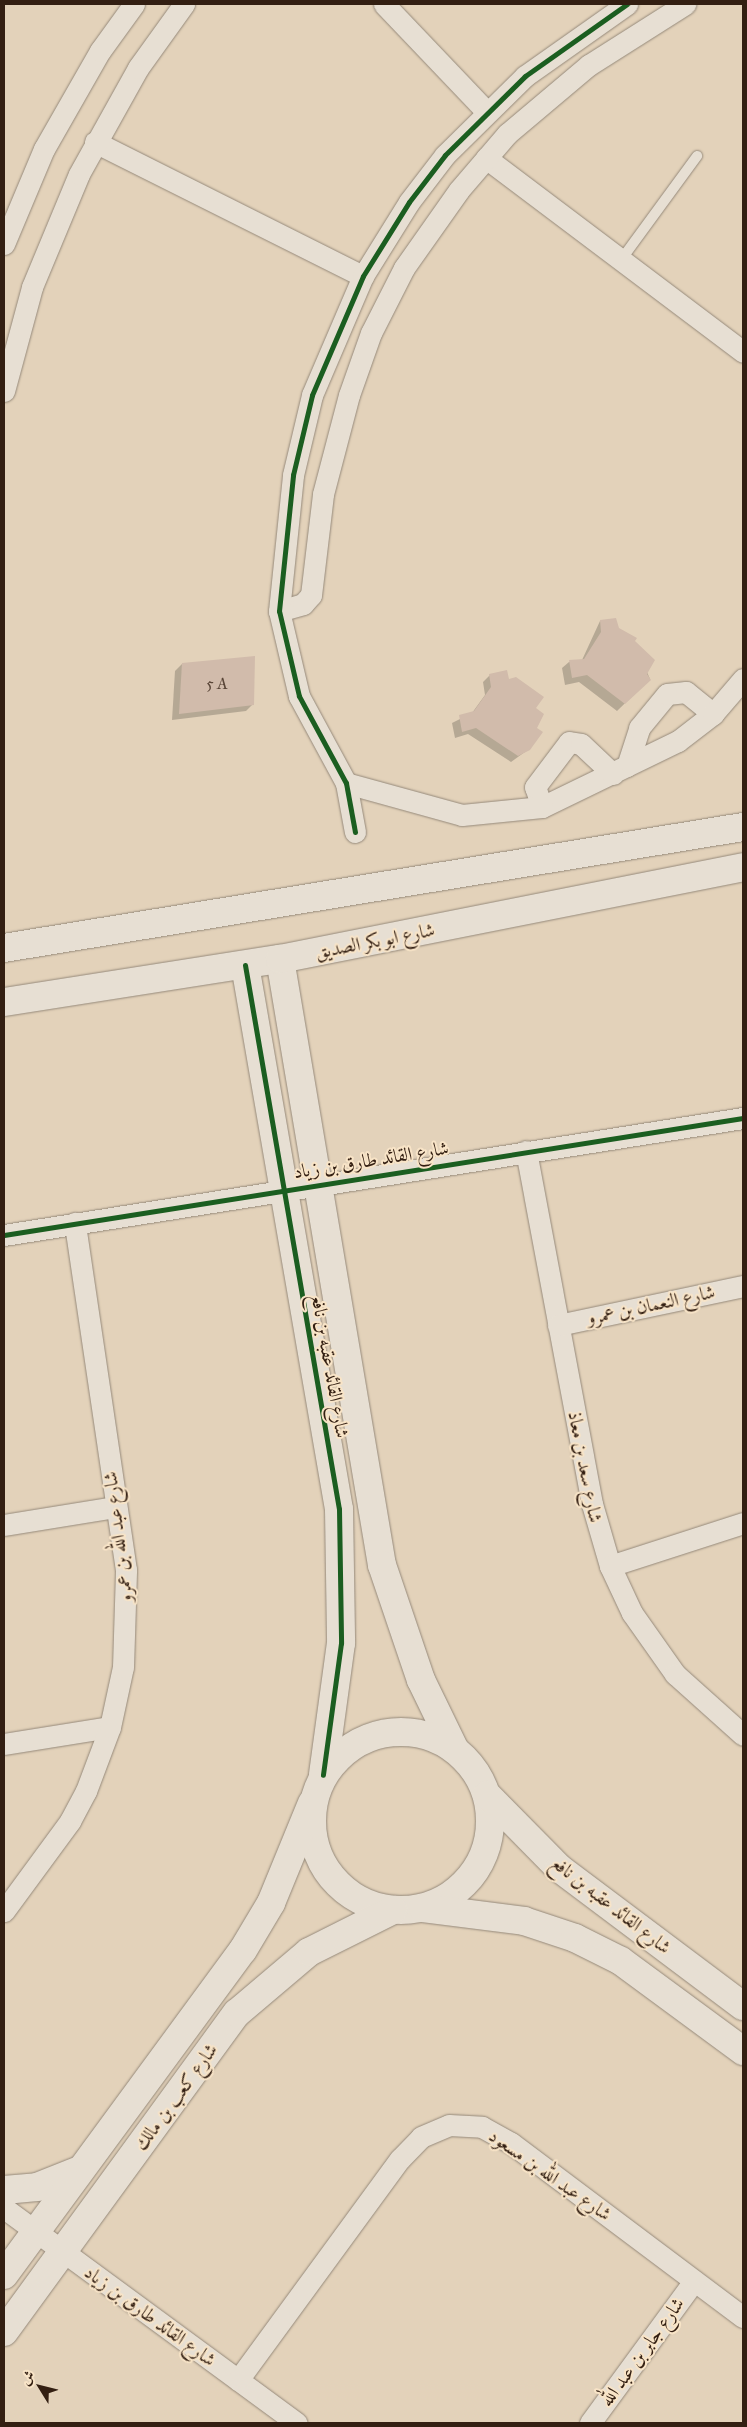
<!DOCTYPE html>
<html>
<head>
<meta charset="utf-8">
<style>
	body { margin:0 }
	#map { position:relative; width:747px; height:2427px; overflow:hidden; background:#e3d2ba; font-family:"IM FELL Great Primer",Amiri,serif }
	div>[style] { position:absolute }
	.shadow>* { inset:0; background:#0003 }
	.building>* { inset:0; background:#d1bbab }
	.roads { filter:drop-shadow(0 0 1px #95897a) drop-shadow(0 0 1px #95897a) }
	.lane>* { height:10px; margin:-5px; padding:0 5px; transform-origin:5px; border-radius:5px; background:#e7dfd3 }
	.street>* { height:21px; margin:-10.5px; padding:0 10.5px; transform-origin:10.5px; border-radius:10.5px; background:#e7dfd3 }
	.secondary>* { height:28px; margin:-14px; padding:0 14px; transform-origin:14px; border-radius:14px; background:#e7dfd3 }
	.secondary>.ring { margin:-14px; padding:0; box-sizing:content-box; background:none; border:28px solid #e7dfd3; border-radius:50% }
	.cycleway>* { height:5px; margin:-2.5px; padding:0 2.5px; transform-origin:2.5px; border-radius:2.5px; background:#1b5e20 }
	span { translate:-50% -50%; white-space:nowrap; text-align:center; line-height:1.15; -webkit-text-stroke:4px #f8e4c7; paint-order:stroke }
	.number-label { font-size:16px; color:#5a4638 }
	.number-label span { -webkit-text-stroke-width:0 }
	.street-label { font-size:19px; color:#331f12 }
	.frame { position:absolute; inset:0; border:5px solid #331f12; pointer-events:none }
	.north { position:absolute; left:15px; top:2362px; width:50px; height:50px; -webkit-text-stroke:4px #f8e4c7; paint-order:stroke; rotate:306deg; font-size:14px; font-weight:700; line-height:20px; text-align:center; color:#331f12 }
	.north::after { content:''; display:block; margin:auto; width:18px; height:22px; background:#331f12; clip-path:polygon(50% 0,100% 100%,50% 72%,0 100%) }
</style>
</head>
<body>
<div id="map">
	<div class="shadow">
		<div style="clip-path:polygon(600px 621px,634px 642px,650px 679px,617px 711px,579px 682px,565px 685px,562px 668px,569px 662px,582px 660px)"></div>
		<div style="clip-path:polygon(182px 664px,253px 704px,246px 711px,172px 720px,175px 671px)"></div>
		<div style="clip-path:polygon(490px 675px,508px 681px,534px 708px,529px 749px,511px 762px,468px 734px,455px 738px,452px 723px,472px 713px,485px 695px,483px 682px)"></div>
	</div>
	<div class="building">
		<div style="clip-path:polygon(616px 618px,619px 628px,637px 638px,635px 641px,655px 660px,647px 674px,651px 680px,625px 704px,587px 675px,572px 678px,569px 660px,584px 659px,601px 632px,600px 620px)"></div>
		<div style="clip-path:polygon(255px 656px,254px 705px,179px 714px,182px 663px)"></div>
		<div style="clip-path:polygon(507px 670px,509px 679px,516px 677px,544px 697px,536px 708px,544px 714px,537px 728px,543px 732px,530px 750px,518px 756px,476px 728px,462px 732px,459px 715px,474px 711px,491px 687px,489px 674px)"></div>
	</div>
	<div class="roads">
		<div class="lane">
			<div style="left:621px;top:260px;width:129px;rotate:-53.8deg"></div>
		</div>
		<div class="street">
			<div style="left:384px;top:4px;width:148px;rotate:46.4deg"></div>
			<div style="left:95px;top:142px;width:300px;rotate:26.6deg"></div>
			<div style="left:486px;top:158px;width:322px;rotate:37deg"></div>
			<div style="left:4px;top:244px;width:103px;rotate:-67.2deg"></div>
			<div style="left:44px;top:149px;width:113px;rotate:-60.3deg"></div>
			<div style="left:100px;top:51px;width:58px;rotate:-54.1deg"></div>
			<div style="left:4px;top:391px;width:108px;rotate:-74.9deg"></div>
			<div style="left:32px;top:287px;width:122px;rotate:-67.4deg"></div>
			<div style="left:79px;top:174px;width:121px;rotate:-60.9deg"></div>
			<div style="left:138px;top:68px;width:79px;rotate:-54.3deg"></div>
			<div style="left:279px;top:611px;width:25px;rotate:-16deg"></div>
			<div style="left:303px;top:604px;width:12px;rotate:-48deg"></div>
			<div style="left:311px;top:595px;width:102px;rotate:-83.2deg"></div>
			<div style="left:323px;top:494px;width:102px;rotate:-75.3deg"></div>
			<div style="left:349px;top:395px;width:66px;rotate:-70.5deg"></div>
			<div style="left:371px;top:333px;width:73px;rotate:-63.1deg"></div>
			<div style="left:404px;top:268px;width:95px;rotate:-54.8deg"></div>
			<div style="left:459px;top:190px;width:74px;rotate:-49.4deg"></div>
			<div style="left:507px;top:134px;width:107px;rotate:-40.1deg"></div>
			<div style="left:589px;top:65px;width:114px;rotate:-32.4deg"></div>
			<div style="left:627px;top:766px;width:40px;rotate:-72deg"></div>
			<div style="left:639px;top:728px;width:44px;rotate:-50.5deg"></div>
			<div style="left:667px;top:694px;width:19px;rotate:-6deg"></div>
			<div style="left:686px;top:692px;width:35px;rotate:39deg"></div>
			<div style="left:346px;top:783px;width:120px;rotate:15.4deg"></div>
			<div style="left:462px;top:815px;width:80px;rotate:-5.7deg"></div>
			<div style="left:542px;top:807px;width:151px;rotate:-25.9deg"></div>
			<div style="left:678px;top:741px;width:44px;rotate:-37.6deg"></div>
			<div style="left:713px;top:714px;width:46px;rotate:-49.4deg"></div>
			<div style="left:542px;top:807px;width:21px;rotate:-109deg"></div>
			<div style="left:535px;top:787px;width:56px;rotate:-52.9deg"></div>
			<div style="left:569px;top:742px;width:12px;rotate:9deg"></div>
			<div style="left:581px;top:744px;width:44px;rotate:43.2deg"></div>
			<div style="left:355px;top:832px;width:50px;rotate:-100.4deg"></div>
			<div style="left:346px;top:783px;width:99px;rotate:-118.4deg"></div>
			<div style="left:299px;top:696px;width:87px;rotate:-103.2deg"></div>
			<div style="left:279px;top:611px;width:137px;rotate:-84.1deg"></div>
			<div style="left:293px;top:475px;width:82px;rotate:-76.6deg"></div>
			<div style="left:312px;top:395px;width:129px;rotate:-66.8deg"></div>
			<div style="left:363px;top:276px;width:87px;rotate:-58.1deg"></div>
			<div style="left:409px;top:202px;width:59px;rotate:-52.5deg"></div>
			<div style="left:445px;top:155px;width:112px;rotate:-44.6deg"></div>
			<div style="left:525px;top:76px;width:125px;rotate:-35.2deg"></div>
			<div style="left:526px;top:1151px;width:359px;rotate:79.4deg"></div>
			<div style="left:592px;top:1504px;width:65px;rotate:73.8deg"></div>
			<div style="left:610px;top:1566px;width:52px;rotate:64.9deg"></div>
			<div style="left:632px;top:1613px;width:75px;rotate:54.8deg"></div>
			<div style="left:675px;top:1674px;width:91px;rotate:41.9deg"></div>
			<div style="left:4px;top:1235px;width:748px;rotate:-9deg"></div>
			<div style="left:558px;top:1325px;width:189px;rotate:-11.9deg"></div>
			<div style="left:4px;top:1525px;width:112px;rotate:-9.2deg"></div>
			<div style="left:610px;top:1566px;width:140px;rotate:-17.9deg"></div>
			<div style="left:4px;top:1744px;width:107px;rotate:-9.1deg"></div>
			<div style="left:4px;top:1911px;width:112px;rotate:-53.7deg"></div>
			<div style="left:70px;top:1821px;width:34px;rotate:-62deg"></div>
			<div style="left:86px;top:1791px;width:68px;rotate:-69.4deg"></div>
			<div style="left:110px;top:1727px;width:61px;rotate:-77.8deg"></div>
			<div style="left:123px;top:1667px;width:97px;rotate:-88.2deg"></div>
			<div style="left:126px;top:1570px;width:351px;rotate:-98.4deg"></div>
			<div style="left:4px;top:2208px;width:363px;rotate:36.3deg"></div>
			<div style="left:238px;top:2380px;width:274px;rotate:-53.8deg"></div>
			<div style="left:400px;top:2159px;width:30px;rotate:-46deg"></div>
			<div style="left:421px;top:2137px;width:30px;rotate:-23deg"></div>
			<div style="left:449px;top:2125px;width:33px;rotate:3deg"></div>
			<div style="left:482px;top:2127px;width:33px;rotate:29deg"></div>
			<div style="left:511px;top:2143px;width:290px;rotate:36.9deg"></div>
			<div style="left:590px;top:2423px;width:176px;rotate:-53.8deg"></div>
		</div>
		<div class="secondary">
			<div style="left:4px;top:948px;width:749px;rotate:-9.3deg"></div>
			<div style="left:280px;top:959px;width:615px;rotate:80.45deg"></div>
			<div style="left:382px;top:1565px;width:121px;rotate:71.3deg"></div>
			<div style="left:421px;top:1680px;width:76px;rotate:64.1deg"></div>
			<div style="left:245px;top:965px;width:552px;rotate:80.2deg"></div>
			<div style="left:339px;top:1509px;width:134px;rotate:89.1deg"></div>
			<div style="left:341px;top:1643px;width:133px;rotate:97.8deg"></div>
			<div style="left:4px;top:1002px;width:279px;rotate:-8.9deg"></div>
			<div style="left:280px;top:959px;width:472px;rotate:-11.2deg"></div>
			<div class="ring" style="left:312px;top:1732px;width:150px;height:150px"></div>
			<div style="left:487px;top:1795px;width:103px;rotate:45.4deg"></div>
			<div style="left:559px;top:1868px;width:230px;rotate:36.9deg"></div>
			<div style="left:423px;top:1908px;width:102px;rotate:7.3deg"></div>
			<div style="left:524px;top:1921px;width:54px;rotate:18.4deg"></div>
			<div style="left:575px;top:1938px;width:51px;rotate:26.6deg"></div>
			<div style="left:621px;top:1961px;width:152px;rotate:36.4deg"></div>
			<div style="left:4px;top:2190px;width:33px;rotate:-5deg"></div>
			<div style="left:37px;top:2187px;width:46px;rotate:-21.6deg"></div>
			<div style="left:4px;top:2275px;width:403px;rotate:-53.7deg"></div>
			<div style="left:243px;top:1950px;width:55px;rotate:-59.2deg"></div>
			<div style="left:271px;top:1903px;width:108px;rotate:-67.7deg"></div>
			<div style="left:4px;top:2332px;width:395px;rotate:-53.9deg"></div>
			<div style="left:237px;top:2013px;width:94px;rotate:-40.3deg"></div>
			<div style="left:309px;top:1952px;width:94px;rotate:-26.6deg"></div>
		</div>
	</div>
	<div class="cycleway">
		<div style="left:355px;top:832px;width:50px;rotate:-100.4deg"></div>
		<div style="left:346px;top:783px;width:99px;rotate:-118.4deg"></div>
		<div style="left:299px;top:696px;width:87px;rotate:-103.2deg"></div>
		<div style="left:279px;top:611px;width:137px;rotate:-84.1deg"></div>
		<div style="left:293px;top:475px;width:82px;rotate:-76.6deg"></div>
		<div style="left:312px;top:395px;width:129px;rotate:-66.8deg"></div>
		<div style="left:363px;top:276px;width:87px;rotate:-58.1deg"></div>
		<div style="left:409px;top:202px;width:59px;rotate:-52.5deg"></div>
		<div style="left:445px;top:155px;width:112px;rotate:-44.6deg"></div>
		<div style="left:525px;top:76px;width:125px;rotate:-35.2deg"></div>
		<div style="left:245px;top:965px;width:552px;rotate:80.2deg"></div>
		<div style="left:339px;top:1509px;width:134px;rotate:89.1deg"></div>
		<div style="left:341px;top:1643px;width:133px;rotate:97.8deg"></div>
		<div style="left:4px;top:1235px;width:748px;rotate:-9deg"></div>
	</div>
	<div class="number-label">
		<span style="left:217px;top:684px">5 A</span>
	</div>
	<div class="street-label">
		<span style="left:375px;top:941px;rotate:-11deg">شارع ابو بكر الصديق</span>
		<span style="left:371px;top:1160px;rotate:-9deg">شارع القائد طارق بن زياد</span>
		<span style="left:651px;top:1305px;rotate:-12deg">شارع النعمان بن عمرو</span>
		<span style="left:330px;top:1366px;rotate:80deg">شارع القائد عقبه بن نافع</span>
		<span style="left:585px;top:1467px;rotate:79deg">شارع سعد بن معاذ</span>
		<span style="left:118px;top:1537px;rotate:-97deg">شارع عبد الله بن عمرو</span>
		<span style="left:611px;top:1905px;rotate:38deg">شارع القائد عقبه بن نافع</span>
		<span style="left:176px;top:2097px;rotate:-54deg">شارع كعب بن مالك</span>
		<span style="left:550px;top:2175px;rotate:35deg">شارع عبد الله بن مسعود</span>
		<span style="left:150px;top:2316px;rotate:36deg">شارع القائد طارق بن زياد</span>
		<span style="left:642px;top:2352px;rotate:-54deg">شارع جابر بن عبد الله</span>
	</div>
	<div class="frame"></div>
	<div class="north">ش</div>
</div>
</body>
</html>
